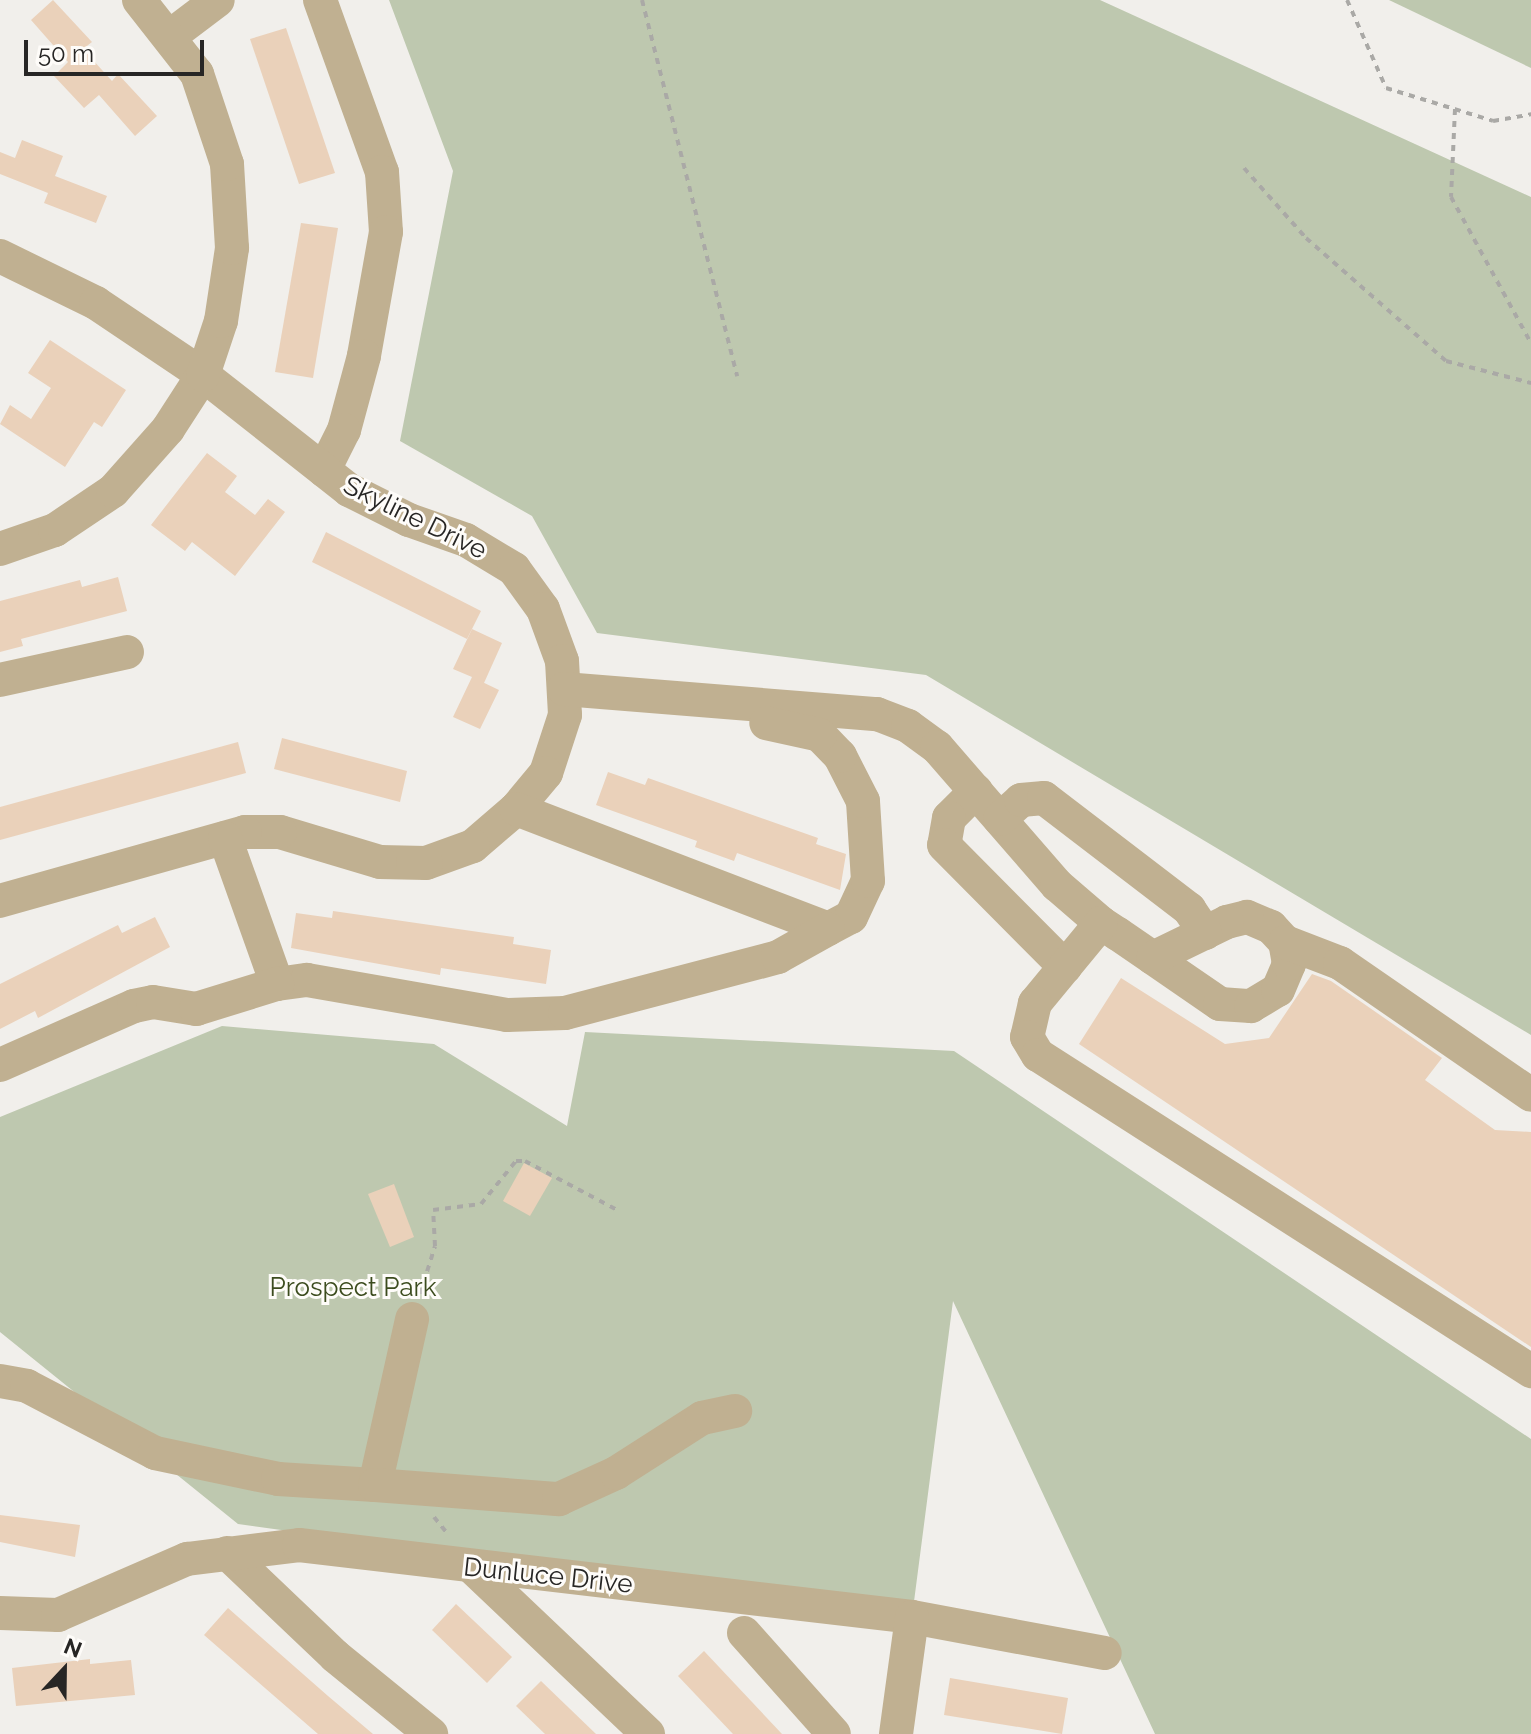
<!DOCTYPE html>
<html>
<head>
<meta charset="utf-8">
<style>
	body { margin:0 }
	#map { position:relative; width:1531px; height:1734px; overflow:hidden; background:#f1efeb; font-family:Raleway,sans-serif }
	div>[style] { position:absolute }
	.green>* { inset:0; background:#bec8af }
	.building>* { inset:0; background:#ead1ba }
	.path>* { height:4px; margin-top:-2px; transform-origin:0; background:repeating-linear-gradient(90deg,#aaa9a6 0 6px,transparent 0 12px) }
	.minor>* { height:34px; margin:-17px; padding:0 17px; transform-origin:17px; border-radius:17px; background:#c0b091 }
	span { translate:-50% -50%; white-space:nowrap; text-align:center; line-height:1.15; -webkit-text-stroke:6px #fefcf9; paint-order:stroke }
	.street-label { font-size:26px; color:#272625 }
	.park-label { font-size:26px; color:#3c4c1e }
	.north { position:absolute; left:24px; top:1630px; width:80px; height:80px; -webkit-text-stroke:6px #fefcf9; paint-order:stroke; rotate:22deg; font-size:22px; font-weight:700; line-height:32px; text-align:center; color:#272625 }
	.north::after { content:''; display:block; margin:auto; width:28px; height:36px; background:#272625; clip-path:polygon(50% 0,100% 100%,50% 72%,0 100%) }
	.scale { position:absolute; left:24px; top:40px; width:180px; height:36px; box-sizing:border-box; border:4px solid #272625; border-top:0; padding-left:10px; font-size:24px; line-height:28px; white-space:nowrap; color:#272625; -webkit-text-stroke:6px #fefcf9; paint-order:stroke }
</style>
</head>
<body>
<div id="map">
	<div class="green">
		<div style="clip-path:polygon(389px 0,1100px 0,1531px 197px,1531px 1035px,926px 675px,597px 633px,532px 516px,400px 441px,453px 171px)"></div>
		<div style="clip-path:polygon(1389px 0,1531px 0,1531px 68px)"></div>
		<div style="clip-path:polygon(222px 1026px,434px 1044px,567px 1126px,585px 1032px,954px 1051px,1531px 1439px,1531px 1734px,1155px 1734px,953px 1301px,912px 1617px,238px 1524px,0 1332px,0 1117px)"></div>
	</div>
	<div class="building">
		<div style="clip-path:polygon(53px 0,92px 42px,83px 49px,112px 81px,118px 74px,157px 116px,135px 136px,99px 95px,84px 108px,54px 76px,68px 62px,31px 20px)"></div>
		<div style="clip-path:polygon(286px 28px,335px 173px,299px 184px,250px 39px)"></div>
		<div style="clip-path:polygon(22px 140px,63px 156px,55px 176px,107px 196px,96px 223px,44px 203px,48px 193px,0 174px,0 152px,15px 158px)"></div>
		<div style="clip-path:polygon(301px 223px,338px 228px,313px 378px,275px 372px)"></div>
		<div style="clip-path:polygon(50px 340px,126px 390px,102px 427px,94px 422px,65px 467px,0 424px,10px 405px,31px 419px,51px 388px,28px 373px)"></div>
		<div style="clip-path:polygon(207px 453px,237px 476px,225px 492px,255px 515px,268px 499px,285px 512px,235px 576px,192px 542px,185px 551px,151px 525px)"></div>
		<div style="clip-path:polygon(326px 532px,481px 611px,467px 639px,312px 562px)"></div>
		<div style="clip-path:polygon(118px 577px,127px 611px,21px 639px,23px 646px,0 652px,0 601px,80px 580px,82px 587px)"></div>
		<div style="clip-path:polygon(472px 629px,502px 643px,484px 683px,476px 679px,499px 690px,480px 729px,453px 717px,472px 677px,453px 669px)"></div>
		<div style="clip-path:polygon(282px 738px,407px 771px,400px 802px,274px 769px)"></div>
		<div style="clip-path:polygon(238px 742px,246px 773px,0 840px,0 807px)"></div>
		<div style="clip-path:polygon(608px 772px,645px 785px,648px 778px,818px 838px,816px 844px,846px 854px,840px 890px,737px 853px,734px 861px,695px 847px,697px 841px,596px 805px)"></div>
		<div style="clip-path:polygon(333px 911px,514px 937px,513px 944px,551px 950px,546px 984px,441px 968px,440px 975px,291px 948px,296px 913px,332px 918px)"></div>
		<div style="clip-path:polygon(155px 917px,170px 947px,38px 1018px,35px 1011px,0 1029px,0 984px,118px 925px,122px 933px)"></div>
		<div style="clip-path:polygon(1312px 974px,1331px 981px,1442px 1058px,1425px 1080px,1495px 1130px,1531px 1132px,1531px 1347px,1079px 1044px,1121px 978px,1225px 1044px,1269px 1038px)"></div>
		<div style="clip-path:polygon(524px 1163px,552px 1178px,530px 1216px,503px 1201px)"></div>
		<div style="clip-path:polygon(394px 1184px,414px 1237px,390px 1247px,368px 1194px)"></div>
		<div style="clip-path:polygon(0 1515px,80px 1525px,75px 1557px,0 1542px)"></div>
		<div style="clip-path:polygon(456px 1604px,512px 1657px,487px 1683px,432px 1630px)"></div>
		<div style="clip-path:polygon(228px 1608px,328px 1696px,373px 1734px,318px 1734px,204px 1635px)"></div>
		<div style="clip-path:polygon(704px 1651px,782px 1734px,733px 1734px,678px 1676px)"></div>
		<div style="clip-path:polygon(90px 1659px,90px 1664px,131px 1660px,135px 1695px,16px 1706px,12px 1668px)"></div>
		<div style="clip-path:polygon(950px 1678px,1068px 1698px,1062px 1734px,944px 1715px)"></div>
		<div style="clip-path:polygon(541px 1681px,596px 1734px,545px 1734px,516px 1706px)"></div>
	</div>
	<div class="path">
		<div style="left:642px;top:0;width:388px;rotate:75.8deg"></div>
		<div style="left:1347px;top:0;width:96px;rotate:66.1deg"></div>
		<div style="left:1386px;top:88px;width:112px;rotate:17.1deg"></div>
		<div style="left:1493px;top:121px;width:39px;rotate:-10deg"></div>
		<div style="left:1455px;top:109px;width:88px;rotate:92.6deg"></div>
		<div style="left:1451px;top:197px;width:166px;rotate:61.3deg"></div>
		<div style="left:1244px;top:168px;width:94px;rotate:48.5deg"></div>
		<div style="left:1306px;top:238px;width:186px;rotate:41.3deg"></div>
		<div style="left:1446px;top:361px;width:88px;rotate:14.5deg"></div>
		<div style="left:420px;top:1294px;width:50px;rotate:-72.6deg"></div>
		<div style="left:435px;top:1246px;width:36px;rotate:-93deg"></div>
		<div style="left:433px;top:1210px;width:48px;rotate:-7.1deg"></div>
		<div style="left:481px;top:1204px;width:55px;rotate:-50.9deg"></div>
		<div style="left:516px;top:1161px;width:9px"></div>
		<div style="left:525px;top:1161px;width:106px;rotate:28deg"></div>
		<div style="left:434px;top:1517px;width:19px;rotate:51deg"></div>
	</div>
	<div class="minor">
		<div style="left:320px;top:0;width:183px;rotate:70.2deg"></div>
		<div style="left:382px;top:172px;width:60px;rotate:86.2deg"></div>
		<div style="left:386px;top:232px;width:126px;rotate:100.1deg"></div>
		<div style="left:364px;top:356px;width:77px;rotate:105.1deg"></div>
		<div style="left:344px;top:430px;width:45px;rotate:116.6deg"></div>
		<div style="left:169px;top:37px;width:61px;rotate:-37.1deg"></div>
		<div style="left:0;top:256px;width:107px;rotate:26.1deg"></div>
		<div style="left:96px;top:303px;width:129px;rotate:33.9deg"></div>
		<div style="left:203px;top:375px;width:186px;rotate:38.2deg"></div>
		<div style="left:349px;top:490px;width:67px;rotate:26.6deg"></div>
		<div style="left:409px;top:520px;width:60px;rotate:19.3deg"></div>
		<div style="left:466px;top:540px;width:56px;rotate:31.1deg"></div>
		<div style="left:514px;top:569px;width:49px;rotate:54.1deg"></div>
		<div style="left:543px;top:609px;width:55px;rotate:69.9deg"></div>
		<div style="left:562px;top:661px;width:54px;rotate:86.8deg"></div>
		<div style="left:565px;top:715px;width:61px;rotate:108.1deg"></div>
		<div style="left:546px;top:773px;width:47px;rotate:129.8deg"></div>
		<div style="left:516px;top:809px;width:57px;rotate:139.3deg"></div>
		<div style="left:473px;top:846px;width:50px;rotate:160.1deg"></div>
		<div style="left:426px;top:863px;width:46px;rotate:-178.8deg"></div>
		<div style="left:380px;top:862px;width:104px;rotate:-163.3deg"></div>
		<div style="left:280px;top:832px;width:35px;rotate:180deg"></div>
		<div style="left:245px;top:832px;width:255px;rotate:164.3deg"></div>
		<div style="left:0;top:549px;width:58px;rotate:-19.1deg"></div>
		<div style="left:55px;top:530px;width:70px;rotate:-33.9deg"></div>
		<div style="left:113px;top:491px;width:83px;rotate:-48.4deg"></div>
		<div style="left:168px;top:429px;width:64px;rotate:-57.1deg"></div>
		<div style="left:203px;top:375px;width:57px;rotate:-71.6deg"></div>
		<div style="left:221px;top:321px;width:74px;rotate:-81.4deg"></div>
		<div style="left:232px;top:248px;width:84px;rotate:-93.4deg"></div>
		<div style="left:227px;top:164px;width:95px;rotate:-108.4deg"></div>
		<div style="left:197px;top:74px;width:94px;rotate:-128.1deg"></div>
		<div style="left:0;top:680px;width:130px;rotate:-12.4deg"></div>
		<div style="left:564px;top:689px;width:314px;rotate:4.6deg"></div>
		<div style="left:877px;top:714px;width:33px;rotate:21deg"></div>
		<div style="left:908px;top:726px;width:36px;rotate:36deg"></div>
		<div style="left:937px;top:747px;width:183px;rotate:49deg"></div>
		<div style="left:1057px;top:885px;width:58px;rotate:40.8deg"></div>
		<div style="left:1101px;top:923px;width:20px;rotate:33deg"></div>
		<div style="left:1118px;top:934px;width:42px;rotate:34.4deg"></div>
		<div style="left:1153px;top:958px;width:81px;rotate:34.5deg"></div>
		<div style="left:1220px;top:1004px;width:31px;rotate:4deg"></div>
		<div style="left:1251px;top:1006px;width:31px;rotate:-31deg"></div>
		<div style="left:1278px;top:990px;width:28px;rotate:-67deg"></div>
		<div style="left:1289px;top:964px;width:22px;rotate:-100deg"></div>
		<div style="left:1285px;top:942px;width:21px;rotate:-133deg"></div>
		<div style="left:1271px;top:927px;width:26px;rotate:-157deg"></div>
		<div style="left:1247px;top:917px;width:21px;rotate:166deg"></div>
		<div style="left:1227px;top:922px;width:82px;rotate:154.1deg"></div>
		<div style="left:976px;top:791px;width:38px;rotate:135deg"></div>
		<div style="left:949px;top:818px;width:27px;rotate:100deg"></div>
		<div style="left:944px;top:845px;width:172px;rotate:45.2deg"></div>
		<div style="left:516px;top:809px;width:334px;rotate:21deg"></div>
		<div style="left:828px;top:929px;width:26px;rotate:-28deg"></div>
		<div style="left:851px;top:917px;width:40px;rotate:-65deg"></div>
		<div style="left:868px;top:881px;width:80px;rotate:-93.6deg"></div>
		<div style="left:863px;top:801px;width:51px;rotate:-117.1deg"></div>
		<div style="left:840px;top:756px;width:29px;rotate:-134deg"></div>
		<div style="left:820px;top:735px;width:55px;rotate:-167.5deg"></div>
		<div style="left:1000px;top:819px;width:28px;rotate:-42deg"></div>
		<div style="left:1021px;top:800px;width:23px;rotate:-5deg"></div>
		<div style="left:1044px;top:798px;width:183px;rotate:37.4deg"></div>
		<div style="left:1189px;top:909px;width:29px;rotate:56deg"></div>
		<div style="left:225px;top:838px;width:155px;rotate:70.4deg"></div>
		<div style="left:277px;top:984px;width:30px;rotate:-8deg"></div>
		<div style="left:307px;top:980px;width:203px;rotate:9.9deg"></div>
		<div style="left:507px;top:1015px;width:58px;rotate:-2deg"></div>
		<div style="left:565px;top:1013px;width:220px;rotate:-14.7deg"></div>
		<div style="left:778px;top:957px;width:57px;rotate:-29.2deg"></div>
		<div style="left:1101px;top:923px;width:104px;rotate:129.5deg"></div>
		<div style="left:1035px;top:1003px;width:35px;rotate:103deg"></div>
		<div style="left:1027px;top:1037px;width:21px;rotate:59deg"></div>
		<div style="left:1038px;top:1055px;width:586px;rotate:32.66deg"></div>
		<div style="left:1285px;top:942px;width:59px;rotate:20.9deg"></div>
		<div style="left:1340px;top:963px;width:232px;rotate:34.6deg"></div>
		<div style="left:0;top:1065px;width:146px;rotate:-23.8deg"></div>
		<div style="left:134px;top:1006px;width:19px;rotate:-12deg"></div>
		<div style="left:153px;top:1002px;width:44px;rotate:9.2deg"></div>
		<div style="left:196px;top:1009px;width:85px;rotate:-17.2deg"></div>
		<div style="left:0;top:1381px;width:27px;rotate:10deg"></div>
		<div style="left:27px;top:1386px;width:144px;rotate:27.6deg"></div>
		<div style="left:155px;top:1453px;width:126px;rotate:11.9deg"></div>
		<div style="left:278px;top:1479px;width:97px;rotate:3.5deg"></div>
		<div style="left:375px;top:1485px;width:170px;rotate:-77.4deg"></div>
		<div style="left:375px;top:1485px;width:185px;rotate:4.4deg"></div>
		<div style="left:559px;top:1499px;width:63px;rotate:-24.5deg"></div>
		<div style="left:616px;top:1473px;width:102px;rotate:-32.6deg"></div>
		<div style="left:702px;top:1418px;width:34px;rotate:-12deg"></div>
		<div style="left:227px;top:1553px;width:149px;rotate:43.6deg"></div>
		<div style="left:335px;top:1656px;width:124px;rotate:39.1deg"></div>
		<div style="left:474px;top:1569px;width:240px;rotate:43.5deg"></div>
		<div style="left:0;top:1613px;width:58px;rotate:2deg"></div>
		<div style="left:58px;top:1615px;width:141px;rotate:-23.5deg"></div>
		<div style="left:187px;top:1559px;width:113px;rotate:-7.1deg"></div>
		<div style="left:299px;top:1545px;width:617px;rotate:6.7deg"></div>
		<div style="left:912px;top:1617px;width:196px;rotate:10.6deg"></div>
		<div style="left:744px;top:1633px;width:135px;rotate:48.3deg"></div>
		<div style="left:896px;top:1734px;width:118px;rotate:-82.2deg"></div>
	</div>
	<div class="street-label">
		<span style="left:415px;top:518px;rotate:26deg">Skyline Drive</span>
		<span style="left:548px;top:1576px;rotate:6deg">Dunluce Drive</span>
	</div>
	<div class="park-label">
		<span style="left:353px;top:1288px">Prospect Park</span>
	</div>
	<div class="north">N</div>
	<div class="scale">50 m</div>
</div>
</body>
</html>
